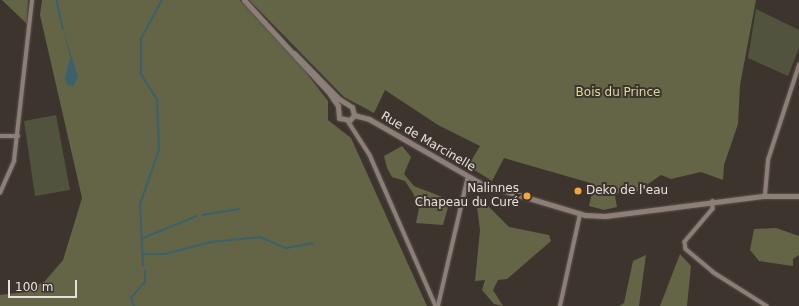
<!DOCTYPE html>
<html>
<head>
<meta charset="utf-8">
<style>
	body { margin:0 }
	#map { position:relative; width:799px; height:306px; overflow:hidden; background:#3e342e; font-family:"DejaVu Sans",sans-serif }
	div>[style] { position:absolute }
	.green>* { inset:0; background:#52533e }
	.forest>* { inset:0; background:#636546 }
	.water>* { inset:0; background:#3b626b }
	.stream>* { height:1.5px; margin:-0.75px; padding:0 0.75px; transform-origin:0.75px; border-radius:0.75px; background:#3b626b }
	.roads { filter:drop-shadow(0 0 1px #5b524e) drop-shadow(0 0 1px #5b524e) }
	.street>* { height:3.5px; margin:-1.75px; padding:0 1.75px; transform-origin:1.75px; border-radius:1.75px; background:#8b7f78 }
	.secondary>* { height:5px; margin:-2.5px; padding:0 2.5px; transform-origin:2.5px; border-radius:2.5px; background:#8b7f78 }
	.dots>* { width:11px; height:11px; translate:-50% -50%; box-sizing:border-box; border:2px solid #3e342e; border-radius:50% }
	span { translate:-50% -50%; white-space:nowrap; text-align:center; line-height:1.15; -webkit-text-stroke:4px #3e342e; paint-order:stroke }
	.park-label { font-size:12px; color:#d6daa0 }
	.street-label { font-size:12px; color:#e7e1dd }
	.poi-label { font-size:12px; color:#e7e1dd }
	.right { translate:-100% -50%; text-align:right }
	.left { translate:0 -50%; text-align:left }
	.scale { position:absolute; left:8px; top:280px; width:69px; height:18px; box-sizing:border-box; border:2px solid #e7e1dd; border-top:0; padding-left:5px; font-size:12px; line-height:14px; white-space:nowrap; color:#e7e1dd; -webkit-text-stroke:3px #3e342e; paint-order:stroke }
</style>
</head>
<body>
<div id="map">
	<div class="green">
		<div style="clip-path:polygon(756px 9px,799px 30px,799px 48px,788px 76px,748px 58px)"></div>
		<div style="clip-path:polygon(56px 115px,70px 190px,35px 196px,24px 121px)"></div>
	</div>
	<div class="forest">
		<div style="clip-path:polygon(2px 0,28px 0,27px 24px)"></div>
		<div style="clip-path:polygon(42px 0,240px 0,292px 54px,328px 101px,328px 120px,351px 138px,427px 306px,0 306px,0 295px,25px 292px,45px 281px,63px 260px,82px 198px,40px 15px)"></div>
		<div style="clip-path:polygon(249px 0,756px 0,740px 85px,738px 124px,724px 165px,723px 180px,701px 172px,671px 179px,661px 175px,635px 193px,633px 186px,624px 188px,615px 196px,617px 207px,604px 210px,589px 206px,594px 184px,504px 158px,492px 181px,468px 166px,480px 146px,438px 125px,385px 90px,374px 113px,344px 97px)"></div>
		<div style="clip-path:polygon(402px 146px,411px 157px,404px 174px,414px 186px,450px 200px,443px 225px,416px 223px,419px 208px,413px 193px,405px 181px,392px 177px,387px 168px,384px 156px)"></div>
		<div style="clip-path:polygon(487px 205px,509px 227px,549px 235px,551px 241px,507px 279px,498px 280px,493px 290px,503px 306px,494px 304px,482px 290px,485px 280px,475px 281px,480px 230px,477px 207px)"></div>
		<div style="clip-path:polygon(776px 228px,799px 236px,799px 255px,793px 259px,793px 266px,759px 261px,750px 250px,754px 229px)"></div>
		<div style="clip-path:polygon(680px 254px,691px 266px,687px 306px,660px 306px)"></div>
		<div style="clip-path:polygon(646px 255px,639px 306px,619px 306px,624px 303px,633px 261px)"></div>
	</div>
	<div class="water">
		<div style="clip-path:polygon(63px 28px,78px 77px,73px 86px,67px 85px,65px 78px,70px 57px)"></div>
	</div>
	<div class="stream">
		<div style="left:57px;top:0;width:29px;rotate:78deg"></div>
		<div style="left:202px;top:215px;width:38px;rotate:-9deg"></div>
		<div style="left:143px;top:238px;width:58px;rotate:-22.2deg"></div>
		<div style="left:142px;top:254px;width:23px"></div>
		<div style="left:165px;top:254px;width:48px;rotate:-14.6deg"></div>
		<div style="left:211px;top:242px;width:50px;rotate:-5.7deg"></div>
		<div style="left:261px;top:237px;width:27px;rotate:24deg"></div>
		<div style="left:286px;top:248px;width:27px;rotate:-10deg"></div>
		<div style="left:143px;top:266px;width:62px;rotate:-92.8deg"></div>
		<div style="left:140px;top:204px;width:57px;rotate:-70.6deg"></div>
		<div style="left:159px;top:150px;width:50px;rotate:-92.3deg"></div>
		<div style="left:157px;top:100px;width:31px;rotate:-122deg"></div>
		<div style="left:141px;top:74px;width:35px;rotate:-90deg"></div>
		<div style="left:141px;top:39px;width:44px;rotate:-61.7deg"></div>
		<div style="left:134px;top:306px;width:9px;rotate:-111deg"></div>
		<div style="left:131px;top:298px;width:21px;rotate:-49deg"></div>
		<div style="left:145px;top:282px;width:11px;rotate:-90deg"></div>
	</div>
	<div class="roads">
		<div class="street">
			<div style="left:348px;top:121px;width:40px;rotate:57.1deg"></div>
			<div style="left:370px;top:155px;width:165px;rotate:66.4deg"></div>
			<div style="left:0;top:136px;width:18px"></div>
			<div style="left:0;top:193px;width:35px;rotate:-66deg"></div>
			<div style="left:14px;top:161px;width:162px;rotate:-83.6deg"></div>
			<div style="left:765px;top:195px;width:35px;rotate:-85deg"></div>
			<div style="left:768px;top:160px;width:100px;rotate:-71.9deg"></div>
			<div style="left:713px;top:201px;width:8px;rotate:90deg"></div>
			<div style="left:713px;top:209px;width:43px;rotate:130.3deg"></div>
			<div style="left:685px;top:242px;width:7px;rotate:82deg"></div>
			<div style="left:686px;top:249px;width:35px;rotate:40deg"></div>
			<div style="left:713px;top:272px;width:64px;rotate:32.2deg"></div>
			<div style="left:438px;top:306px;width:133px;rotate:-77deg"></div>
			<div style="left:560px;top:306px;width:94px;rotate:-77.7deg"></div>
		</div>
		<div class="secondary">
			<div style="left:244px;top:0;width:127px;rotate:47.5deg"></div>
			<div style="left:330px;top:94px;width:14px;rotate:56deg"></div>
			<div style="left:338px;top:106px;width:12px;rotate:85deg"></div>
			<div style="left:339px;top:118px;width:11px;rotate:10deg"></div>
			<div style="left:350px;top:120px;width:6px;rotate:-51deg"></div>
			<div style="left:354px;top:115px;width:8px;rotate:-104deg"></div>
			<div style="left:352px;top:107px;width:15px;rotate:-148deg"></div>
			<div style="left:339px;top:99px;width:64px;rotate:-134.4deg"></div>
			<div style="left:354px;top:115px;width:16px;rotate:15deg"></div>
			<div style="left:369px;top:119px;width:130px;rotate:29.9deg"></div>
			<div style="left:482px;top:184px;width:108px;rotate:16.8deg"></div>
			<div style="left:585px;top:215px;width:20px;rotate:3deg"></div>
			<div style="left:605px;top:216px;width:159px;rotate:-7.2deg"></div>
			<div style="left:763px;top:196px;width:36px"></div>
		</div>
	</div>
	<div class="dots">
		<div style="left:578px;top:191px;background:#eea83c"></div>
		<div style="left:527px;top:196px;background:#eea83c"></div>
	</div>
	<div class="park-label">
		<span style="left:618px;top:93px">Bois du Prince</span>
	</div>
	<div class="street-label">
		<span style="left:428px;top:142px;rotate:30deg">Rue de Marcinelle</span>
	</div>
	<div class="poi-label">
		<span class="right" style="left:519px;top:196px">Nalinnes<br>Chapeau du Curé</span>
		<span class="left" style="left:586px;top:191px">Deko de l'eau</span>
	</div>
	<div class="scale">100 m</div>
</div>
</body>
</html>
